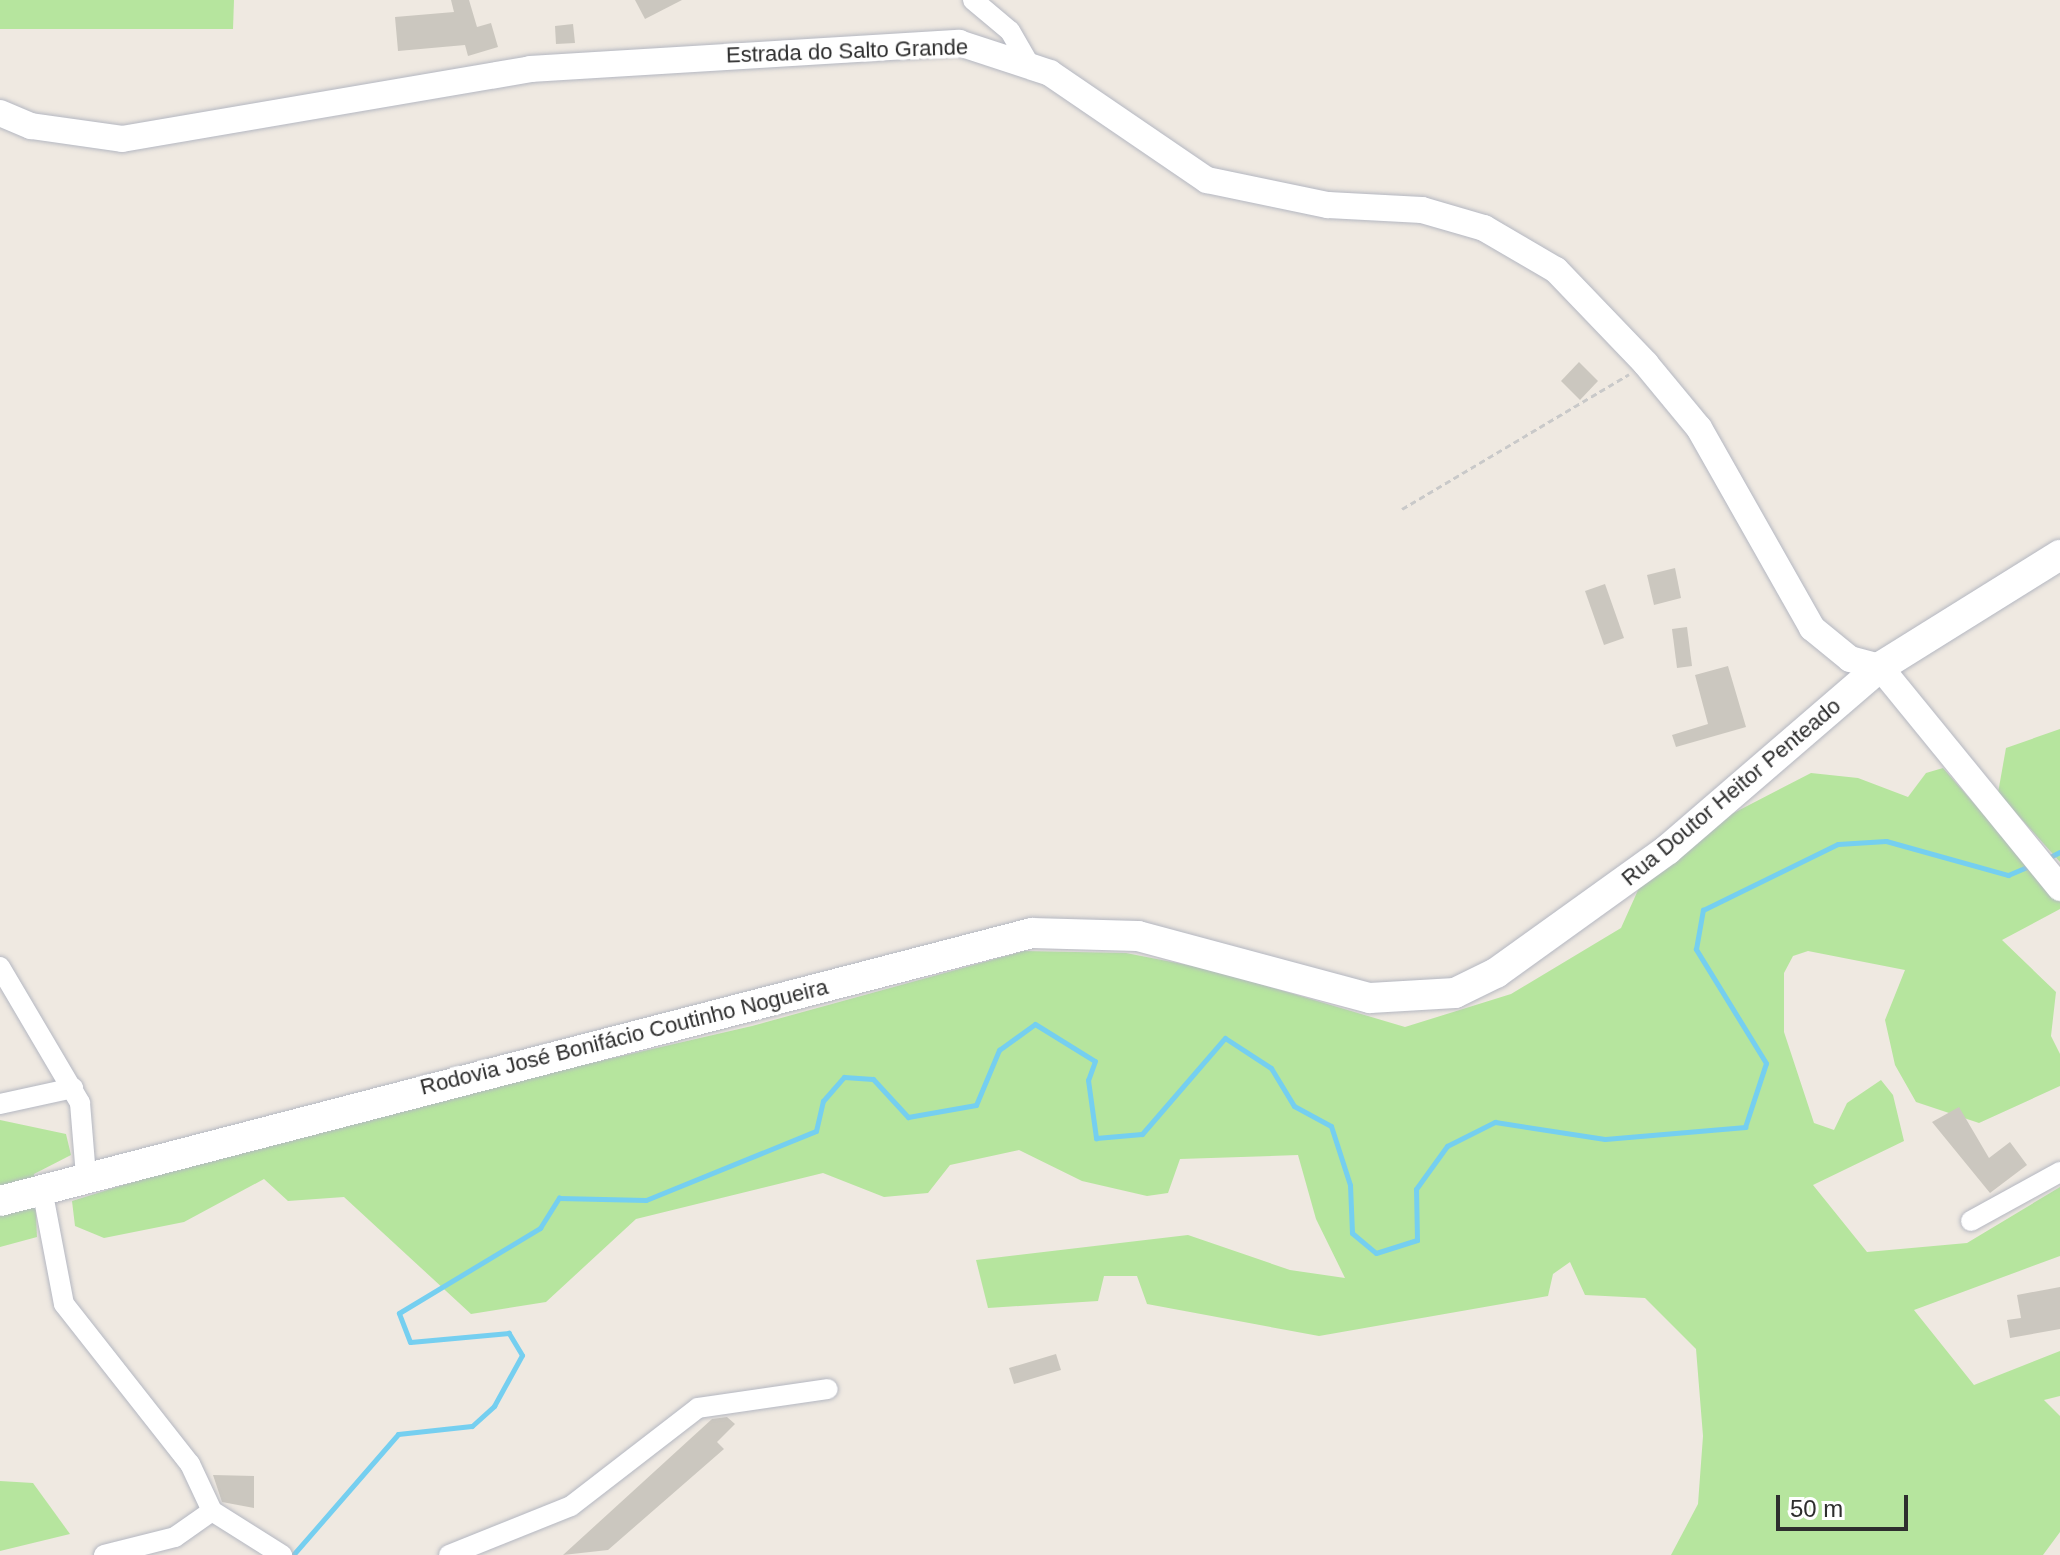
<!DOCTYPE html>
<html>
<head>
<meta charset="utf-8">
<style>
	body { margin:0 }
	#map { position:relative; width:2060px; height:1555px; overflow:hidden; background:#efe9e1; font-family:Arial,sans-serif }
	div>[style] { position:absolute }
	.green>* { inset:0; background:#b6e59e }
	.stream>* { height:5px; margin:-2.5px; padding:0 2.5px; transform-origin:2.5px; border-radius:2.5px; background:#75cff0 }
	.building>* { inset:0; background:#cbc7bf }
	.path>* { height:3px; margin-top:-1.5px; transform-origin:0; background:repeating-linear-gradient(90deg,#c9c9c9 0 6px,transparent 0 10px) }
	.roads { filter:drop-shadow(0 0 2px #b4b7c1) drop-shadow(0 0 2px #b4b7c1) }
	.minor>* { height:20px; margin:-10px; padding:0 10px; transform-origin:10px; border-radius:10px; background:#fff }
	.tertiary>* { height:26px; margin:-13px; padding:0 13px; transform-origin:13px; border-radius:13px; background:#fff }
	.secondary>* { height:30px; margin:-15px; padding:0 15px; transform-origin:15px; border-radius:15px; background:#fff }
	span { translate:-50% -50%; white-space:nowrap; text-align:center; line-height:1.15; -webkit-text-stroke:7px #fff; paint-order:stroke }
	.street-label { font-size:22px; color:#2e2e2e }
	.scale { position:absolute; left:1776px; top:1495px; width:132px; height:36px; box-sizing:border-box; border:4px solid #2e2e2e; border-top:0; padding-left:10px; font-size:24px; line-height:28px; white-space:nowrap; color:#2e2e2e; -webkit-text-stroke:6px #fff; paint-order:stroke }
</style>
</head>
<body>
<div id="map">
	<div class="green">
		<div style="clip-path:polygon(0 0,234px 0,233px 29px,0 29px)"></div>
		<div style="clip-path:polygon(2060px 729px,2060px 862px,1998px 793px,2006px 748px)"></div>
		<div style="clip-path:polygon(1943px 768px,2060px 902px,2060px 909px,2002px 940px,2056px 992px,2051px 1036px,2060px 1054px,2060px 1086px,1979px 1123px,1916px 1102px,1895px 1065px,1885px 1020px,1905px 970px,1808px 951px,1793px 956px,1784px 973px,1784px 1032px,1814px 1123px,1834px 1130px,1847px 1103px,1881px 1080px,1893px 1095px,1904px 1141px,1813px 1185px,1867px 1252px,1967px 1243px,2060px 1187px,2060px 1256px,1914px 1310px,1974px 1385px,2060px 1351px,2060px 1396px,2044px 1400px,2060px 1416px,2060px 1532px,2043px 1555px,1671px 1555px,1698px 1504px,1703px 1436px,1696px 1349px,1645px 1298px,1585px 1295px,1570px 1262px,1553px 1274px,1548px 1296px,1319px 1336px,1147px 1304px,1137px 1276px,1104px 1276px,1098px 1301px,988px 1308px,976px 1260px,1188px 1235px,1290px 1270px,1345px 1278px,1316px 1219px,1298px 1155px,1180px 1159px,1168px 1193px,1147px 1196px,1082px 1181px,1019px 1150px,950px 1165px,928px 1193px,884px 1197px,823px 1173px,636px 1219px,546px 1302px,471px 1314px,344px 1197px,288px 1201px,264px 1179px,184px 1222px,104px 1238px,75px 1226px,72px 1201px,297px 1131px,752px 1026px,1024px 951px,1126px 953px,1213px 970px,1405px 1027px,1511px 994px,1621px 928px,1643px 879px,1722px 819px,1811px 773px,1858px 778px,1908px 797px,1926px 773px)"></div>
		<div style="clip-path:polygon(0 1120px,66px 1134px,71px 1155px,34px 1174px,37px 1237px,0 1247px)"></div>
		<div style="clip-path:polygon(0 1481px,33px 1483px,70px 1534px,0 1551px)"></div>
	</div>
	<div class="stream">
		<div style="left:2048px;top:858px;width:13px;rotate:-27deg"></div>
		<div style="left:293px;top:1555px;width:160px;rotate:-49deg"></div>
		<div style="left:398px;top:1434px;width:74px;rotate:-6.2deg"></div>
		<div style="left:472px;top:1426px;width:30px;rotate:-42deg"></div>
		<div style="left:494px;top:1406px;width:58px;rotate:-61.2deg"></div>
		<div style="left:522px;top:1355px;width:26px;rotate:-121deg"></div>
		<div style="left:509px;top:1333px;width:99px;rotate:174.8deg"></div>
		<div style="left:410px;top:1342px;width:31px;rotate:-111deg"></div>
		<div style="left:399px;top:1313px;width:165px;rotate:-31.1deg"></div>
		<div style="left:540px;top:1228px;width:36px;rotate:-58deg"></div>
		<div style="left:559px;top:1198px;width:87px;rotate:1.3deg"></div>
		<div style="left:646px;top:1200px;width:183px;rotate:-22.1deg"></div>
		<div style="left:816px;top:1131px;width:31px;rotate:-77deg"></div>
		<div style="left:823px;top:1101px;width:32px;rotate:-49deg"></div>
		<div style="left:844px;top:1077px;width:29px;rotate:4deg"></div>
		<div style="left:873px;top:1079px;width:52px;rotate:47.4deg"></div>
		<div style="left:908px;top:1117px;width:69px;rotate:-10deg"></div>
		<div style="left:976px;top:1105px;width:60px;rotate:-67.3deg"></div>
		<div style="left:999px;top:1050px;width:44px;rotate:-35.8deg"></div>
		<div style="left:1035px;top:1024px;width:70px;rotate:31.7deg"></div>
		<div style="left:1095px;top:1061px;width:20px;rotate:110deg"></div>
		<div style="left:1088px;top:1080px;width:59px;rotate:82.1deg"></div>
		<div style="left:1096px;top:1138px;width:46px;rotate:-5deg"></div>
		<div style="left:1142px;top:1134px;width:127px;rotate:-49.2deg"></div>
		<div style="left:1225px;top:1038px;width:55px;rotate:33.1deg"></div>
		<div style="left:1271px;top:1068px;width:44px;rotate:58.8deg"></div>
		<div style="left:1294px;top:1106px;width:42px;rotate:28.4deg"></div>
		<div style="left:1331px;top:1126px;width:62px;rotate:72.1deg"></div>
		<div style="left:1350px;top:1185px;width:48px;rotate:87.6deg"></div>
		<div style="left:1352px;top:1233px;width:31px;rotate:40deg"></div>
		<div style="left:1376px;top:1253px;width:43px;rotate:-17.6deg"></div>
		<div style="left:1417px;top:1240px;width:51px;rotate:-91.1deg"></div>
		<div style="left:1416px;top:1189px;width:53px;rotate:-54.2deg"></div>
		<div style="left:1447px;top:1146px;width:54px;rotate:-26.6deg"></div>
		<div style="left:1495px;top:1122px;width:111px;rotate:8.8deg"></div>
		<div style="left:1605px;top:1139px;width:141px;rotate:-4.9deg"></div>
		<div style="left:1745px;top:1127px;width:67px;rotate:-71.8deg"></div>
		<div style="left:1766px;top:1063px;width:134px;rotate:-121.6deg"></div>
		<div style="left:1696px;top:949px;width:40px;rotate:-80deg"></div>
		<div style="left:1703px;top:910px;width:150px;rotate:-26.1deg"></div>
		<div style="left:1838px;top:844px;width:48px;rotate:-3.6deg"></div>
		<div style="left:1886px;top:841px;width:127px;rotate:15.6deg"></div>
		<div style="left:2008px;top:875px;width:25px;rotate:-23deg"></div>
	</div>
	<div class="building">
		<div style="clip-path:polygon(451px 0,469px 0,477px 27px,491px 23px,498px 47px,468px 56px,465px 45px,398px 51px,395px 17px,454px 12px)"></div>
		<div style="clip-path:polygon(635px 0,682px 0,645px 19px)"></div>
		<div style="clip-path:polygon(573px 24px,575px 43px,556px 44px,555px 26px)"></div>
		<div style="clip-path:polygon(1579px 362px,1598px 381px,1580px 400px,1561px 381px)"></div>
		<div style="clip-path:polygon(1675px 568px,1681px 598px,1654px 605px,1647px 575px)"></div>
		<div style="clip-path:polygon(1605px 584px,1624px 638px,1604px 645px,1585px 591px)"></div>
		<div style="clip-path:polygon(1687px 627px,1692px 666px,1677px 668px,1672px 629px)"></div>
		<div style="clip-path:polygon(1728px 666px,1746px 727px,1676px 747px,1672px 735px,1708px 724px,1695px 675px)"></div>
		<div style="clip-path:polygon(1959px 1107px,1989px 1158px,2010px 1142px,2027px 1165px,1990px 1193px,1932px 1122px)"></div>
		<div style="clip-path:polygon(2060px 1287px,2060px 1329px,2010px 1338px,2007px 1320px,2021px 1318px,2017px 1295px)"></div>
		<div style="clip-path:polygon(1056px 1354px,1061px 1370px,1014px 1384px,1009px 1368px)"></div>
		<div style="clip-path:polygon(727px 1417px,735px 1424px,717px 1442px,724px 1449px,608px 1550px,563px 1555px,712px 1419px)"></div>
		<div style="clip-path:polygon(213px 1475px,254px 1476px,254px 1508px,222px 1502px)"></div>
	</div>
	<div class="path">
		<div style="left:1402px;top:509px;width:264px;rotate:-30.7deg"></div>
	</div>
	<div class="roads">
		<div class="minor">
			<div style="left:973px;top:0;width:48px;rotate:40deg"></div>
			<div style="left:1010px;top:31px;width:34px;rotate:60deg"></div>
			<div style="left:0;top:967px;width:158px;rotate:59.5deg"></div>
			<div style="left:80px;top:1103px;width:73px;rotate:85.3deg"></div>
			<div style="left:0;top:1104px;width:75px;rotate:-12.4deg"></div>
			<div style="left:42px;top:1189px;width:117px;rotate:79.2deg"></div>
			<div style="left:64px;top:1304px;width:204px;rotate:51.8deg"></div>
			<div style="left:190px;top:1464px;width:52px;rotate:64.9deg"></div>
			<div style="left:212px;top:1511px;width:83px;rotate:32.2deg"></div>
			<div style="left:1971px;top:1221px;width:102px;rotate:-28.8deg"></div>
			<div style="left:104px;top:1555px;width:73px;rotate:-14.2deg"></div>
			<div style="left:175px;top:1537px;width:45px;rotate:-35.1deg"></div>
			<div style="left:449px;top:1555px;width:131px;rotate:-21.9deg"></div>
			<div style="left:571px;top:1506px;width:160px;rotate:-37.7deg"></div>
			<div style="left:698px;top:1408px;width:131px;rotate:-8.3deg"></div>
		</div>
		<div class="tertiary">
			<div style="left:0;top:113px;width:34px;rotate:23deg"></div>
			<div style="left:31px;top:126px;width:92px;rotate:8.1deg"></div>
			<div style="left:122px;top:139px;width:414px;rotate:-9.7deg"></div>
			<div style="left:530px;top:69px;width:430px;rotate:-3.5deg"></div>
			<div style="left:959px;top:43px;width:96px;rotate:18.2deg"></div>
			<div style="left:1050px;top:73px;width:190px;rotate:34.3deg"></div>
			<div style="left:1207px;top:180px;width:124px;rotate:11.7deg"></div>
			<div style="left:1328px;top:205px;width:94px;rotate:3deg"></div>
			<div style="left:1422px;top:210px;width:65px;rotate:16.2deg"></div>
			<div style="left:1484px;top:228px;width:83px;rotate:30.3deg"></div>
			<div style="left:1556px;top:270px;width:130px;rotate:46.2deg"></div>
			<div style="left:1646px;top:364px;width:83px;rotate:50.4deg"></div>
			<div style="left:1699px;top:428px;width:230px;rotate:60.5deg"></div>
			<div style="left:1812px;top:628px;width:49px;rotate:39.2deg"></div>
			<div style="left:1850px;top:659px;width:31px;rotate:15deg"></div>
			<div style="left:1880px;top:667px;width:285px;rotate:50.8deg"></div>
		</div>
		<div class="secondary">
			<div style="left:0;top:1201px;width:1066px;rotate:-14.56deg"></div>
			<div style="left:1032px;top:933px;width:106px;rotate:1.6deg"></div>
			<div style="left:1138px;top:936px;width:240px;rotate:15deg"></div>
			<div style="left:1370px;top:998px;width:85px;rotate:-3.4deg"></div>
			<div style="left:1455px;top:993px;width:46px;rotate:-26deg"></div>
			<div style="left:1496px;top:973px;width:211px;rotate:-35.7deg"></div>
			<div style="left:1667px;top:850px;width:281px;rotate:-40.7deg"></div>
			<div style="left:1880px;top:667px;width:212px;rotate:-31.9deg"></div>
		</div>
	</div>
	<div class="street-label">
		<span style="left:847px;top:51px;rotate:-2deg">Estrada do Salto Grande</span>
		<span style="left:1731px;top:792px;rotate:-40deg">Rua Doutor Heitor Penteado</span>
		<span style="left:624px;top:1037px;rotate:-14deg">Rodovia José Bonifácio Coutinho Nogueira</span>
	</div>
	<div class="scale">50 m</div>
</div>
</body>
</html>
